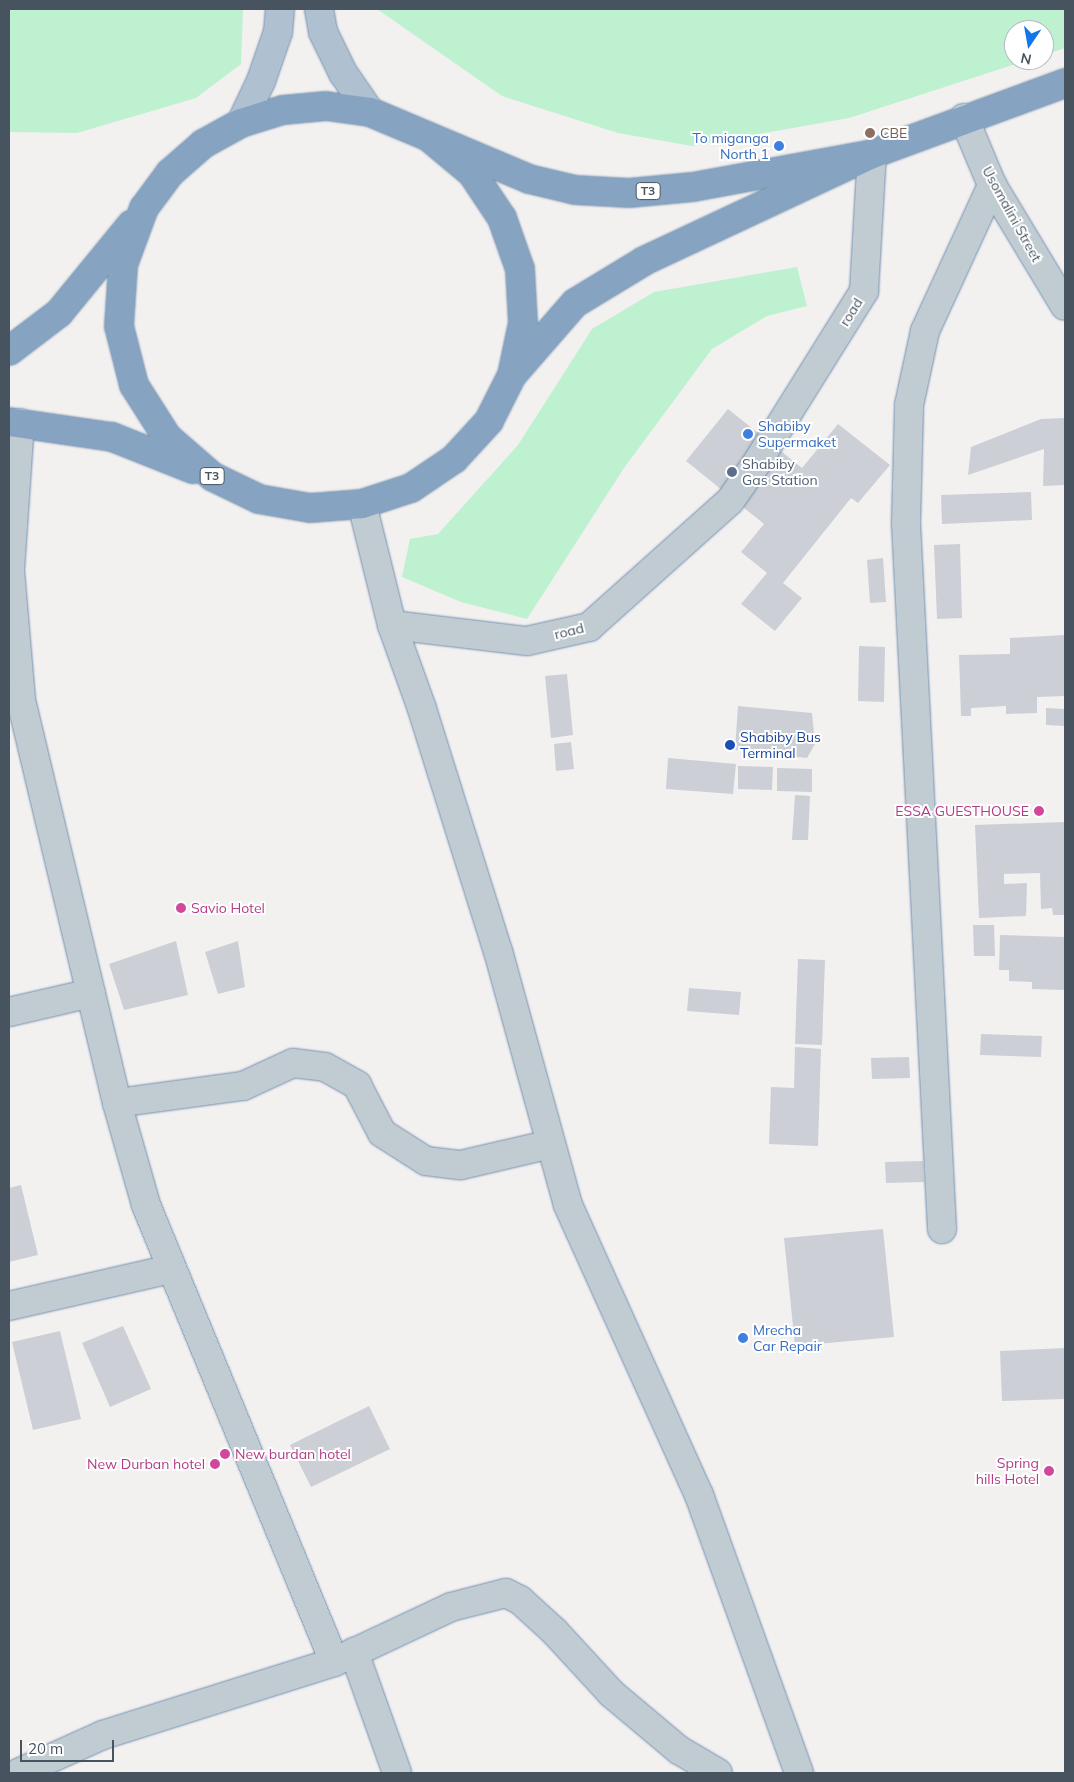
<!DOCTYPE html>
<html>
<head>
<meta charset="utf-8">
<style>
	body { margin:0 }
	#map { position:relative; width:1074px; height:1782px; overflow:hidden; background:#f3f0f0; font-family:Mulish,sans-serif }
	div>[style] { position:absolute }
	.green>* { inset:0; background:#bdf1d0 }
	.building>* { inset:0; background:#cccfd5 }
	.roads { filter:drop-shadow(0 0 1px #718fad) drop-shadow(0 0 1px #718fad) }
	.minor>* { height:28px; margin:-14px; padding:0 14px; transform-origin:14px; border-radius:14px; background:#c0cbd2 }
	.major>* { height:28px; margin:-14px; padding:0 14px; transform-origin:14px; border-radius:14px; background:#afc0d0 }
	.highway>* { height:28px; margin:-14px; padding:0 14px; transform-origin:14px; border-radius:14px; background:#86a4c1 }
	.dots>* { width:14px; height:14px; translate:-50% -50%; box-sizing:border-box; border:2px solid #fff; border-radius:50% }
	span { translate:-50% -50%; white-space:nowrap; text-align:center; line-height:1.15; -webkit-text-stroke:4px #fff; paint-order:stroke }
	.shield-label span { padding:1px 4px; background:#fff; border:1px solid; border-radius:4px; -webkit-text-stroke-width:0 }
	.shield-label { font-size:12px; color:#47545f; font-weight:700 }
	.education-label { font-size:14px; color:#785e54 }
	.left { translate:0 -50%; text-align:left }
	.shop-label { font-size:14px; color:#366cbe }
	.right { translate:-100% -50%; text-align:right }
	.street-label { font-size:14px; color:#47545f }
	.service-label { font-size:14px; color:#4e5e75 }
	.transit-label { font-size:14px; color:#164399 }
	.hotel-label { font-size:14px; color:#b23c85 }
	.frame { position:absolute; inset:0; border:10px solid #47545f; pointer-events:none }
	.north { position:absolute; left:1004px; top:20px; width:50px; height:50px; box-sizing:border-box; background:#fff; border:1px solid #b5bbbf; border-radius:50%; rotate:192deg; font-size:14px; font-weight:700; line-height:20px; text-align:center; color:#47545f }
	.north::after { content:''; display:block; margin:auto; width:18px; height:22px; background:#1176ec; clip-path:polygon(50% 0,100% 100%,50% 72%,0 100%) }
	.scale { position:absolute; left:20px; top:1740px; width:94px; height:22px; box-sizing:border-box; border:2px solid #47545f; border-top:0; padding-left:6px; font-size:15px; line-height:18px; white-space:nowrap; color:#47545f; -webkit-text-stroke:4px #fff; paint-order:stroke }
</style>
</head>
<body>
<div id="map">
	<div class="green">
		<div style="clip-path:polygon(9px 9px,243px 9px,241px 64px,196px 98px,77px 133px,9px 132px)"></div>
		<div style="clip-path:polygon(377px 9px,1065px 9px,1065px 48px,1044px 55px,1044px 30px,1014px 30px,1014px 60px,1028px 60px,849px 118px,692px 146px,618px 133px,502px 96px)"></div>
		<div style="clip-path:polygon(797px 267px,807px 306px,767px 316px,712px 349px,624px 468px,527px 619px,461px 602px,402px 577px,410px 539px,438px 534px,518px 445px,592px 329px,654px 292px)"></div>
	</div>
	<div class="building">
		<div style="clip-path:polygon(728px 409px,802px 468px,838px 424px,890px 465px,858px 503px,851px 498px,783px 583px,802px 598px,775px 631px,741px 604px,767px 573px,741px 552px,764px 524px,686px 461px)"></div>
		<div style="clip-path:polygon(1065px 418px,1065px 485px,1043px 486px,1044px 449px,968px 475px,971px 447px,1041px 419px)"></div>
		<div style="clip-path:polygon(1031px 492px,1032px 520px,942px 524px,941px 495px)"></div>
		<div style="clip-path:polygon(960px 544px,962px 618px,937px 619px,934px 545px)"></div>
		<div style="clip-path:polygon(883px 558px,886px 602px,870px 603px,867px 560px)"></div>
		<div style="clip-path:polygon(1065px 635px,1065px 696px,1037px 697px,1037px 713px,1006px 714px,1006px 706px,971px 708px,971px 716px,961px 716px,959px 655px,1010px 654px,1010px 638px)"></div>
		<div style="clip-path:polygon(859px 646px,885px 647px,884px 702px,858px 701px)"></div>
		<div style="clip-path:polygon(567px 674px,573px 735px,551px 738px,545px 676px)"></div>
		<div style="clip-path:polygon(738px 706px,812px 713px,815px 744px,807px 758px,735px 750px)"></div>
		<div style="clip-path:polygon(1046px 708px,1065px 709px,1065px 726px,1046px 725px)"></div>
		<div style="clip-path:polygon(571px 742px,574px 769px,556px 771px,554px 744px)"></div>
		<div style="clip-path:polygon(668px 758px,736px 764px,733px 794px,666px 789px)"></div>
		<div style="clip-path:polygon(738px 766px,773px 767px,772px 790px,738px 789px)"></div>
		<div style="clip-path:polygon(777px 768px,812px 769px,812px 792px,777px 791px)"></div>
		<div style="clip-path:polygon(795px 795px,810px 796px,808px 840px,792px 840px)"></div>
		<div style="clip-path:polygon(1065px 822px,1065px 915px,1053px 915px,1052px 908px,1041px 909px,1040px 873px,1004px 874px,1004px 884px,1027px 883px,1026px 916px,979px 918px,975px 825px)"></div>
		<div style="clip-path:polygon(973px 925px,994px 925px,995px 956px,974px 956px)"></div>
		<div style="clip-path:polygon(1000px 935px,1065px 937px,1065px 990px,1032px 989px,1032px 982px,1009px 981px,1009px 970px,999px 970px)"></div>
		<div style="clip-path:polygon(176px 941px,188px 995px,124px 1010px,109px 964px)"></div>
		<div style="clip-path:polygon(238px 941px,245px 987px,218px 994px,205px 952px)"></div>
		<div style="clip-path:polygon(798px 959px,825px 960px,822px 1045px,795px 1044px)"></div>
		<div style="clip-path:polygon(689px 988px,741px 992px,739px 1015px,687px 1011px)"></div>
		<div style="clip-path:polygon(981px 1034px,1042px 1036px,1041px 1057px,980px 1055px)"></div>
		<div style="clip-path:polygon(795px 1047px,821px 1049px,818px 1146px,769px 1144px,771px 1087px,794px 1088px)"></div>
		<div style="clip-path:polygon(909px 1057px,910px 1078px,872px 1079px,871px 1058px)"></div>
		<div style="clip-path:polygon(923px 1161px,924px 1182px,886px 1183px,885px 1162px)"></div>
		<div style="clip-path:polygon(21px 1185px,38px 1255px,9px 1262px,9px 1188px)"></div>
		<div style="clip-path:polygon(883px 1229px,894px 1337px,795px 1346px,784px 1238px)"></div>
		<div style="clip-path:polygon(123px 1326px,151px 1389px,110px 1407px,82px 1343px)"></div>
		<div style="clip-path:polygon(60px 1331px,81px 1419px,33px 1430px,12px 1342px)"></div>
		<div style="clip-path:polygon(1065px 1348px,1065px 1399px,1002px 1401px,1000px 1351px)"></div>
		<div style="clip-path:polygon(369px 1406px,390px 1449px,311px 1487px,290px 1445px)"></div>
	</div>
	<div class="roads">
		<div class="minor">
			<div style="left:964px;top:118px;width:73px;rotate:67.3deg"></div>
			<div style="left:992px;top:185px;width:141px;rotate:58.9deg"></div>
			<div style="left:20px;top:423px;width:148px;rotate:93.9deg"></div>
			<div style="left:10px;top:571px;width:129px;rotate:85.1deg"></div>
			<div style="left:21px;top:700px;width:414px;rotate:76.6deg"></div>
			<div style="left:117px;top:1103px;width:106px;rotate:74.1deg"></div>
			<div style="left:146px;top:1205px;width:494px;rotate:67.6deg"></div>
			<div style="left:362px;top:504px;width:125px;rotate:76.1deg"></div>
			<div style="left:392px;top:625px;width:89px;rotate:70.3deg"></div>
			<div style="left:422px;top:709px;width:254px;rotate:72.6deg"></div>
			<div style="left:498px;top:951px;width:263px;rotate:74.6deg"></div>
			<div style="left:568px;top:1205px;width:318px;rotate:65.7deg"></div>
			<div style="left:699px;top:1495px;width:295px;rotate:70.2deg"></div>
			<div style="left:392px;top:625px;width:136px;rotate:6.8deg"></div>
			<div style="left:527px;top:641px;width:64px;rotate:-12.7deg"></div>
			<div style="left:589px;top:627px;width:189px;rotate:-41.8deg"></div>
			<div style="left:730px;top:501px;width:45px;rotate:-54.9deg"></div>
			<div style="left:756px;top:464px;width:204px;rotate:-58deg"></div>
			<div style="left:864px;top:291px;width:137px;rotate:-86.7deg"></div>
			<div style="left:9px;top:1012px;width:84px;rotate:-13deg"></div>
			<div style="left:117px;top:1103px;width:127px;rotate:-7.7deg"></div>
			<div style="left:243px;top:1086px;width:55px;rotate:-24.7deg"></div>
			<div style="left:293px;top:1063px;width:32px;rotate:7deg"></div>
			<div style="left:325px;top:1067px;width:37px;rotate:29deg"></div>
			<div style="left:357px;top:1085px;width:54px;rotate:62.5deg"></div>
			<div style="left:382px;top:1133px;width:52px;rotate:32.5deg"></div>
			<div style="left:426px;top:1161px;width:35px;rotate:7deg"></div>
			<div style="left:461px;top:1165px;width:92px;rotate:-13.1deg"></div>
			<div style="left:942px;top:1229px;width:707px;rotate:-92.92deg"></div>
			<div style="left:906px;top:523px;width:118px;rotate:-88.5deg"></div>
			<div style="left:909px;top:405px;width:76px;rotate:-77.8deg"></div>
			<div style="left:925px;top:331px;width:161px;rotate:-65.3deg"></div>
			<div style="left:9px;top:1306px;width:166px;rotate:-12.9deg"></div>
			<div style="left:354px;top:1652px;width:128px;rotate:70.4deg"></div>
			<div style="left:18px;top:1773px;width:93px;rotate:-24.1deg"></div>
			<div style="left:103px;top:1735px;width:242px;rotate:-17.5deg"></div>
			<div style="left:334px;top:1662px;width:129px;rotate:-25.2deg"></div>
			<div style="left:451px;top:1607px;width:57px;rotate:-14.3deg"></div>
			<div style="left:506px;top:1593px;width:16px;rotate:27deg"></div>
			<div style="left:520px;top:1600px;width:47px;rotate:42.4deg"></div>
			<div style="left:555px;top:1632px;width:83px;rotate:47.4deg"></div>
			<div style="left:611px;top:1693px;width:89px;rotate:40deg"></div>
			<div style="left:679px;top:1750px;width:45px;rotate:30.5deg"></div>
		</div>
		<div class="major">
			<div style="left:319px;top:9px;width:23px;rotate:80deg"></div>
			<div style="left:323px;top:32px;width:46px;rotate:64deg"></div>
			<div style="left:343px;top:73px;width:47px;rotate:55.3deg"></div>
			<div style="left:241px;top:123px;width:47px;rotate:-64.5deg"></div>
			<div style="left:261px;top:81px;width:52px;rotate:-70.9deg"></div>
			<div style="left:278px;top:32px;width:23px;rotate:-85deg"></div>
		</div>
		<div class="highway">
			<div style="left:430px;top:138px;width:55px;rotate:39.8deg"></div>
			<div style="left:472px;top:173px;width:54px;rotate:56.3deg"></div>
			<div style="left:502px;top:218px;width:54px;rotate:70.6deg"></div>
			<div style="left:520px;top:269px;width:54px;rotate:86.8deg"></div>
			<div style="left:523px;top:323px;width:53px;rotate:101.9deg"></div>
			<div style="left:512px;top:375px;width:51px;rotate:116.6deg"></div>
			<div style="left:489px;top:421px;width:52px;rotate:132.6deg"></div>
			<div style="left:454px;top:459px;width:52px;rotate:146deg"></div>
			<div style="left:411px;top:488px;width:52px;rotate:161.9deg"></div>
			<div style="left:362px;top:504px;width:52px;rotate:175.6deg"></div>
			<div style="left:310px;top:508px;width:52px;rotate:-170deg"></div>
			<div style="left:259px;top:499px;width:51px;rotate:-154.4deg"></div>
			<div style="left:213px;top:477px;width:61px;rotate:-139deg"></div>
			<div style="left:167px;top:437px;width:62px;rotate:-122.4deg"></div>
			<div style="left:134px;top:385px;width:61px;rotate:-104.3deg"></div>
			<div style="left:119px;top:326px;width:61px;rotate:-86.2deg"></div>
			<div style="left:123px;top:265px;width:61px;rotate:-69.8deg"></div>
			<div style="left:144px;top:208px;width:44px;rotate:-53.4deg"></div>
			<div style="left:170px;top:173px;width:44px;rotate:-41.3deg"></div>
			<div style="left:203px;top:144px;width:43px;rotate:-28.9deg"></div>
			<div style="left:241px;top:123px;width:44px;rotate:-17.2deg"></div>
			<div style="left:283px;top:110px;width:43px;rotate:-5.3deg"></div>
			<div style="left:326px;top:106px;width:44px;rotate:7.8deg"></div>
			<div style="left:370px;top:112px;width:173px;rotate:22.8deg"></div>
			<div style="left:529px;top:179px;width:47px;rotate:13.4deg"></div>
			<div style="left:575px;top:190px;width:54px;rotate:3.2deg"></div>
			<div style="left:629px;top:193px;width:64px;rotate:-5.4deg"></div>
			<div style="left:693px;top:187px;width:182px;rotate:-10.4deg"></div>
			<div style="left:9px;top:351px;width:63px;rotate:-37.2deg"></div>
			<div style="left:59px;top:313px;width:114px;rotate:-50.7deg"></div>
			<div style="left:513px;top:374px;width:94px;rotate:-48.9deg"></div>
			<div style="left:575px;top:303px;width:81px;rotate:-31.3deg"></div>
			<div style="left:644px;top:261px;width:252px;rotate:-25.1deg"></div>
			<div style="left:872px;top:154px;width:206px;rotate:-20.2deg"></div>
			<div style="left:9px;top:422px;width:104px;rotate:8.3deg"></div>
			<div style="left:112px;top:437px;width:87px;rotate:21.6deg"></div>
		</div>
	</div>
	<div class="dots">
		<div style="left:870px;top:133px;background:#8d6e63"></div>
		<div style="left:779px;top:146px;background:#3f7fe0"></div>
		<div style="left:748px;top:434px;background:#3f7fe0"></div>
		<div style="left:732px;top:472px;background:#5c6f8a"></div>
		<div style="left:730px;top:745px;background:#1a4fb4"></div>
		<div style="left:1039px;top:811px;background:#d1479c"></div>
		<div style="left:181px;top:908px;background:#d1479c"></div>
		<div style="left:743px;top:1338px;background:#3f7fe0"></div>
		<div style="left:225px;top:1454px;background:#d1479c"></div>
		<div style="left:215px;top:1464px;background:#d1479c"></div>
		<div style="left:1049px;top:1471px;background:#d1479c"></div>
	</div>
	<div class="shield-label">
		<span style="left:648px;top:191px">T3</span>
		<span style="left:212px;top:476px">T3</span>
	</div>
	<div class="education-label">
		<span class="left" style="left:880px;top:133px">CBE</span>
	</div>
	<div class="shop-label">
		<span class="right" style="left:769px;top:146px">To miganga<br>North 1</span>
		<span class="left" style="left:758px;top:434px">Shabiby<br>Supermaket</span>
		<span class="left" style="left:753px;top:1338px">Mrecha<br>Car Repair</span>
	</div>
	<div class="street-label">
		<span style="left:1012px;top:214px;rotate:61deg">Usomalini Street</span>
		<span style="left:851px;top:312px;rotate:-58deg">road</span>
		<span style="left:569px;top:631px;rotate:-14deg">road</span>
	</div>
	<div class="service-label">
		<span class="left" style="left:742px;top:472px">Shabiby<br>Gas Station</span>
	</div>
	<div class="transit-label">
		<span class="left" style="left:740px;top:745px">Shabiby Bus<br>Terminal</span>
	</div>
	<div class="hotel-label">
		<span class="right" style="left:1029px;top:811px">ESSA GUESTHOUSE</span>
		<span class="left" style="left:191px;top:908px">Savio Hotel</span>
		<span class="left" style="left:235px;top:1454px">New burdan hotel</span>
		<span class="right" style="left:1039px;top:1471px">Spring<br>hills Hotel</span>
		<span class="right" style="left:205px;top:1464px">New Durban hotel</span>
	</div>
	<div class="frame"></div>
	<div class="north">N</div>
	<div class="scale">20 m</div>
</div>
</body>
</html>
